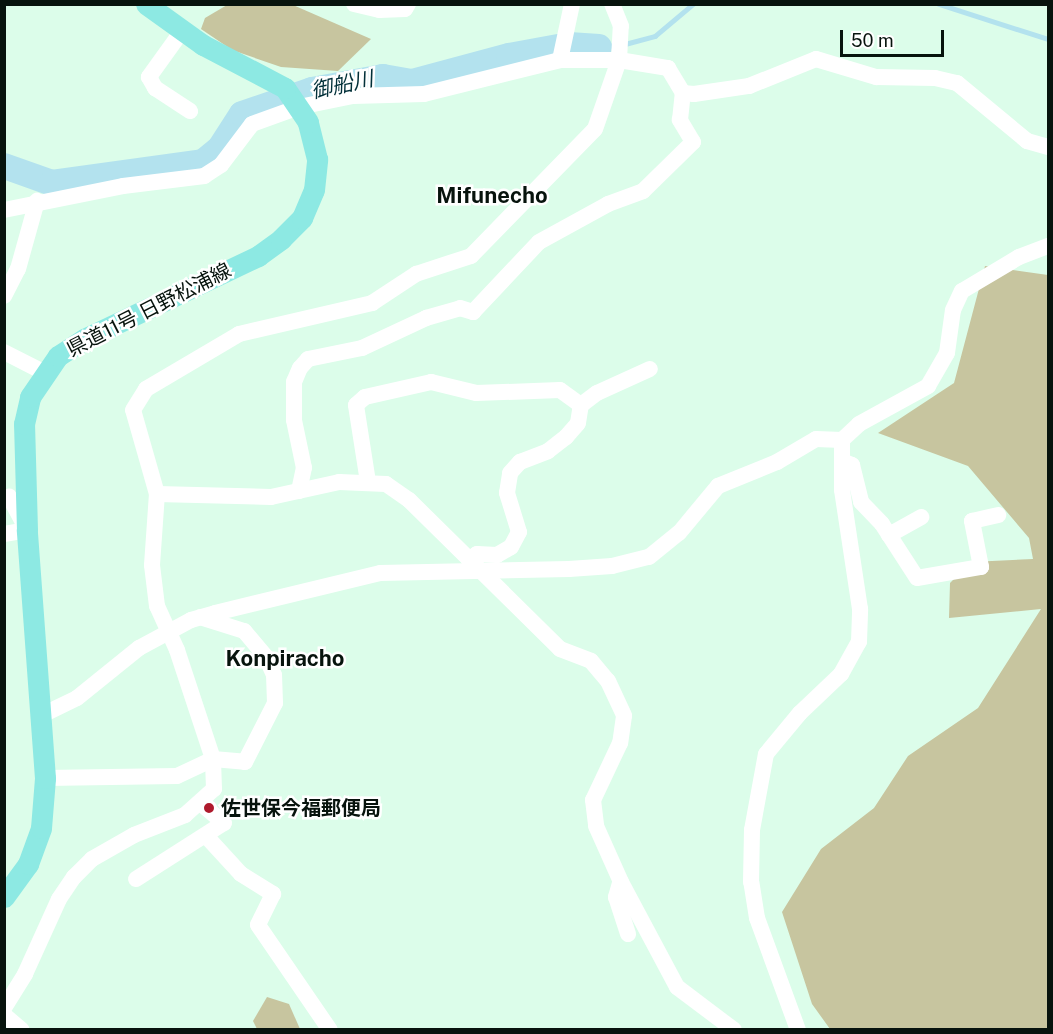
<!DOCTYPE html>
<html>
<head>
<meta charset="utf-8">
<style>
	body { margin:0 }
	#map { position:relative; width:1053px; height:1034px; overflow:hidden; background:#dcfdea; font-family:"Public Sans","Noto Sans JP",sans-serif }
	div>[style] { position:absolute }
	.forest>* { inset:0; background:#c7c59f }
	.stream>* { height:4.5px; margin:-2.25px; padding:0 2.25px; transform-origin:2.25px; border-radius:2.25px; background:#b3e2ee }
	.river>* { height:26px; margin:-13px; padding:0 13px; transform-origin:13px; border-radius:13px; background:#b3e2ee }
	.minor>* { height:16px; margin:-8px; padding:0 8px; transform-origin:8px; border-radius:8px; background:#fff }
	.major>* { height:21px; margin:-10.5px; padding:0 10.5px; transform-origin:10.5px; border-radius:10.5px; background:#8de9e3 }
	.dots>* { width:16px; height:16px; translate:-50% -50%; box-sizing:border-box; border:3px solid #fff; border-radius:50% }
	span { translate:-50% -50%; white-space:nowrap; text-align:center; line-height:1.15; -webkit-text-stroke:5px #fff; paint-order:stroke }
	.street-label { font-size:20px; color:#07130d }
	.poi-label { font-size:20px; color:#07130d; font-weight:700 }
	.left { translate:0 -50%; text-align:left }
	.water-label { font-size:21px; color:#023039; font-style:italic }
	.quarter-label { font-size:22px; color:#07130d; font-weight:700 }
	.frame { position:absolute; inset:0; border:6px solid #07130d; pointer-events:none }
	.scale { position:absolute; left:840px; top:30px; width:104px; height:27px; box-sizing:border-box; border:3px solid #07130d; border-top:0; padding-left:8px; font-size:18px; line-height:21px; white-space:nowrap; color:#07130d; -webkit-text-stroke:4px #fff; paint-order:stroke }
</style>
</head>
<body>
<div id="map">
	<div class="forest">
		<div style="clip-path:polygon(227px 5px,293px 5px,371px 39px,338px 71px,281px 67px,232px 50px,201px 29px,205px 18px)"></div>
		<div style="clip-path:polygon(985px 266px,1048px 275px,1048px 1029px,830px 1029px,812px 1004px,782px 912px,821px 849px,874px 808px,908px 756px,978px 708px,1041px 609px,949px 618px,950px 583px,971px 562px,1033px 559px,1029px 538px,968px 466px,878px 433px,954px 383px)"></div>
		<div style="clip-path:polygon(267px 997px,289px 1004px,300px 1029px,257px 1029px,253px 1021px)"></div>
	</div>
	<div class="stream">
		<div style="left:939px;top:4px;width:114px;rotate:17.8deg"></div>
		<div style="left:625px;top:44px;width:31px;rotate:-15deg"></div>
		<div style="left:655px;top:36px;width:50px;rotate:-40.1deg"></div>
		<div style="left:599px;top:47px;width:17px;rotate:-7deg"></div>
	</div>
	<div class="river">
		<div style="left:4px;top:166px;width:51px;rotate:19.5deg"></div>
		<div style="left:52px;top:183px;width:152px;rotate:-7.9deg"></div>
		<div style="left:203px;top:162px;width:22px;rotate:-39deg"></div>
		<div style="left:220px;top:148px;width:40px;rotate:-57.1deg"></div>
		<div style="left:242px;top:114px;width:74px;rotate:-18.9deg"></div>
		<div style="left:312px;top:90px;width:72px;rotate:-10.4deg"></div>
		<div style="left:383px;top:77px;width:29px;rotate:10deg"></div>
		<div style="left:412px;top:82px;width:100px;rotate:-15deg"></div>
		<div style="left:509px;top:56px;width:61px;rotate:-10.4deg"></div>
		<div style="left:569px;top:45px;width:30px;rotate:4deg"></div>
	</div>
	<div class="minor">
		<div style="left:354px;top:4px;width:26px;rotate:13deg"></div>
		<div style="left:379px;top:10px;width:26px;rotate:-2deg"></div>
		<div style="left:405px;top:9px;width:6px;rotate:-59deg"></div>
		<div style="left:182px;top:31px;width:57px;rotate:125.7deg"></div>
		<div style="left:149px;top:77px;width:13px;rotate:61deg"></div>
		<div style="left:155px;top:88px;width:42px;rotate:33.3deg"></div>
		<div style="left:560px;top:60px;width:57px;rotate:-77.9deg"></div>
		<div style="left:4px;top:210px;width:121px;rotate:-11.4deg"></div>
		<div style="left:123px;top:186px;width:82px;rotate:-7deg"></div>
		<div style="left:204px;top:176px;width:20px;rotate:-33deg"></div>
		<div style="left:221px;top:165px;width:51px;rotate:-52.9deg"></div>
		<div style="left:252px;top:124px;width:50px;rotate:-19.9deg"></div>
		<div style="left:299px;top:107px;width:55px;rotate:-11.5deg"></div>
		<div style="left:353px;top:96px;width:71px;rotate:-1.6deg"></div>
		<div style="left:424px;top:94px;width:140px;rotate:-14deg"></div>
		<div style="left:560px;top:60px;width:59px"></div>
		<div style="left:619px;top:60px;width:50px;rotate:9.3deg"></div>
		<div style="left:668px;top:68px;width:29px;rotate:59deg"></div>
		<div style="left:683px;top:93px;width:11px;rotate:5deg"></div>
		<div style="left:694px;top:94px;width:56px;rotate:-8.3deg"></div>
		<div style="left:749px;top:86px;width:72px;rotate:-21.9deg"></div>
		<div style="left:816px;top:59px;width:63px;rotate:16.7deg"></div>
		<div style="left:876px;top:77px;width:59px;rotate:1deg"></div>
		<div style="left:935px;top:78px;width:23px;rotate:13deg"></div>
		<div style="left:957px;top:83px;width:91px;rotate:39.6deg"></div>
		<div style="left:1027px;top:141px;width:22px;rotate:16deg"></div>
		<div style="left:4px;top:296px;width:30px;rotate:-63deg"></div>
		<div style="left:18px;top:269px;width:71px;rotate:-74.4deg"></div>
		<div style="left:4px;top:352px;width:46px;rotate:27.1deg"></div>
		<div style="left:842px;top:461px;width:11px;rotate:22deg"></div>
		<div style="left:852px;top:465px;width:38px;rotate:76deg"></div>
		<div style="left:861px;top:502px;width:30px;rotate:46deg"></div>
		<div style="left:882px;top:524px;width:64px;rotate:57.1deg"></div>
		<div style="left:917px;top:578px;width:65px;rotate:-9.8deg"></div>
		<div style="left:981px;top:567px;width:47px;rotate:-101.1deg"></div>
		<div style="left:972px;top:521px;width:27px;rotate:-13deg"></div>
		<div style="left:368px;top:482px;width:78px;rotate:-98.9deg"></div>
		<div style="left:356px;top:405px;width:12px;rotate:-42deg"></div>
		<div style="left:365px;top:397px;width:68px;rotate:-12.8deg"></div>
		<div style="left:431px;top:382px;width:46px;rotate:13.7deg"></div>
		<div style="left:476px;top:393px;width:84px;rotate:-2deg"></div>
		<div style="left:560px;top:390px;width:26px;rotate:36deg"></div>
		<div style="left:581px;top:405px;width:20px;rotate:-37deg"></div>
		<div style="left:597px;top:393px;width:58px;rotate:-24.4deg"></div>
		<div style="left:299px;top:491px;width:24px;rotate:-78deg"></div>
		<div style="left:304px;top:468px;width:49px;rotate:-101.8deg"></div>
		<div style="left:294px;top:420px;width:38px;rotate:-90deg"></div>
		<div style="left:294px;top:382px;width:15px;rotate:-67deg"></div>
		<div style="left:300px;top:368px;width:12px;rotate:-48deg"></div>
		<div style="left:308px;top:359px;width:55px;rotate:-11.5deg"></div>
		<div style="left:362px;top:348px;width:71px;rotate:-25.1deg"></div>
		<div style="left:426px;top:318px;width:35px;rotate:-16deg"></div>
		<div style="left:460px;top:308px;width:14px;rotate:17deg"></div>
		<div style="left:473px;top:312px;width:96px;rotate:-46.7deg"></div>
		<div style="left:539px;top:242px;width:79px;rotate:-28.8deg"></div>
		<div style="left:608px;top:204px;width:37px;rotate:-20deg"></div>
		<div style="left:643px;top:191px;width:70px;rotate:-44.4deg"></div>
		<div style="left:693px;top:142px;width:26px;rotate:-121deg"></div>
		<div style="left:680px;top:120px;width:27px;rotate:-84deg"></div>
		<div style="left:157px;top:494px;width:114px;rotate:1.5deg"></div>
		<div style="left:271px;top:497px;width:70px;rotate:-12.4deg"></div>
		<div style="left:339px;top:482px;width:47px;rotate:2.4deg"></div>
		<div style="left:386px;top:484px;width:28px;rotate:35deg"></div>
		<div style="left:409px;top:500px;width:212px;rotate:44.6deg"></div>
		<div style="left:560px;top:649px;width:33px;rotate:21deg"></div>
		<div style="left:591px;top:661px;width:26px;rotate:50deg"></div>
		<div style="left:608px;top:681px;width:38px;rotate:65deg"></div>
		<div style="left:624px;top:716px;width:27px;rotate:98deg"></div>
		<div style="left:620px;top:743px;width:63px;rotate:115.3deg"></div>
		<div style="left:593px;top:800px;width:26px;rotate:83deg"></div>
		<div style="left:596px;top:826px;width:61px;rotate:65.9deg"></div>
		<div style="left:621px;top:882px;width:119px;rotate:61.9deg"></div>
		<div style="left:677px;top:987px;width:71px;rotate:37deg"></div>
		<div style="left:4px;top:534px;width:23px;rotate:-10deg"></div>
		<div style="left:27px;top:530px;width:38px;rotate:-118deg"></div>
		<div style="left:889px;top:535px;width:37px;rotate:-29deg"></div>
		<div style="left:469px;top:560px;width:10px;rotate:-37deg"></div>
		<div style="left:477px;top:554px;width:20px;rotate:3deg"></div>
		<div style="left:497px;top:555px;width:16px;rotate:-30deg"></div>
		<div style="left:511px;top:547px;width:17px;rotate:-62deg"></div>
		<div style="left:519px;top:532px;width:41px;rotate:-107.1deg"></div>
		<div style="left:507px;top:493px;width:20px;rotate:-81deg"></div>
		<div style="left:510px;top:473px;width:15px;rotate:-48deg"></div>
		<div style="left:520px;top:462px;width:30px;rotate:-21deg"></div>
		<div style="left:548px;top:451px;width:23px;rotate:-38deg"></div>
		<div style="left:566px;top:437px;width:18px;rotate:-49deg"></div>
		<div style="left:578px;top:423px;width:18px;rotate:-81deg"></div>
		<div style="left:40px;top:716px;width:41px;rotate:-25.9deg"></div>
		<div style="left:77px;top:698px;width:80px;rotate:-38.9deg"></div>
		<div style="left:139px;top:648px;width:59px;rotate:-28.3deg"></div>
		<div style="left:191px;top:620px;width:25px;rotate:-16deg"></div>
		<div style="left:215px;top:613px;width:170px;rotate:-13.6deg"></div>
		<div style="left:380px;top:573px;width:189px;rotate:-1.2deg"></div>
		<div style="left:569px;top:569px;width:43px;rotate:-4deg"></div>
		<div style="left:612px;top:566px;width:38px;rotate:-14deg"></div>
		<div style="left:649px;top:557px;width:38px;rotate:-39deg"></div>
		<div style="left:679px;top:533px;width:61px;rotate:-50.3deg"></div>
		<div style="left:718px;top:486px;width:64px;rotate:-22.1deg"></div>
		<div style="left:777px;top:462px;width:45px;rotate:-30.5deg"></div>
		<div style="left:816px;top:439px;width:26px;rotate:2deg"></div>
		<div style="left:45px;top:778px;width:132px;rotate:-0.9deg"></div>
		<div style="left:177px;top:776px;width:40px;rotate:-25deg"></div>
		<div style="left:213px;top:759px;width:32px;rotate:5deg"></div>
		<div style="left:245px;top:762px;width:66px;rotate:-63deg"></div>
		<div style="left:275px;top:703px;width:28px;rotate:-92deg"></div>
		<div style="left:274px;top:675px;width:20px;rotate:-114deg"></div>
		<div style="left:266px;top:657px;width:34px;rotate:-130deg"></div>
		<div style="left:244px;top:631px;width:46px;rotate:-162.3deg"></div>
		<div style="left:207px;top:837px;width:50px;rotate:47.4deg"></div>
		<div style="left:241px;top:874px;width:38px;rotate:32deg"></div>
		<div style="left:273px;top:894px;width:34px;rotate:116deg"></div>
		<div style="left:258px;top:925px;width:127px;rotate:55.6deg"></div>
		<div style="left:136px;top:879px;width:104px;rotate:-32.5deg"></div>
		<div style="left:224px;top:823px;width:30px;rotate:-140deg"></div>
		<div style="left:620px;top:883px;width:15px;rotate:106deg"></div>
		<div style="left:616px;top:897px;width:39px;rotate:72deg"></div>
		<div style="left:4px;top:1008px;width:40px;rotate:-58deg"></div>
		<div style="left:25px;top:974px;width:82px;rotate:-65.6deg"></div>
		<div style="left:59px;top:899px;width:27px;rotate:-56deg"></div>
		<div style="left:74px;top:877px;width:25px;rotate:-45deg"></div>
		<div style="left:92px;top:859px;width:48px;rotate:-29.7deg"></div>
		<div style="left:134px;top:835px;width:55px;rotate:-21.4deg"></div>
		<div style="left:185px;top:815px;width:39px;rotate:-42deg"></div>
		<div style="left:214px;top:789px;width:30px;rotate:-92deg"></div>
		<div style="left:213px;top:759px;width:115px;rotate:-108.3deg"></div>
		<div style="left:177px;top:650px;width:48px;rotate:-114.4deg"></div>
		<div style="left:157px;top:606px;width:41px;rotate:-97deg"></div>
		<div style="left:152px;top:565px;width:71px;rotate:-86deg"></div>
		<div style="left:157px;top:494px;width:87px;rotate:-105.9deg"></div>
		<div style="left:133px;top:410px;width:25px;rotate:-58deg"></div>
		<div style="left:146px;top:389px;width:108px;rotate:-30.6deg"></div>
		<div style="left:239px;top:334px;width:137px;rotate:-13.1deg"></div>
		<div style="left:372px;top:303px;width:53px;rotate:-33.4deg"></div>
		<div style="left:416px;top:274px;width:58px;rotate:-18.1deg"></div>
		<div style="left:471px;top:256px;width:177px;rotate:-45.7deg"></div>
		<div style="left:595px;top:129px;width:73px;rotate:-70.8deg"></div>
		<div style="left:619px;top:60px;width:34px;rotate:-87deg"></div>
		<div style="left:621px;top:26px;width:24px;rotate:-112deg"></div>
		<div style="left:4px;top:1015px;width:23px;rotate:40deg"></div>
		<div style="left:798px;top:1030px;width:119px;rotate:-110.1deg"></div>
		<div style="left:757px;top:918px;width:36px;rotate:-99deg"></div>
		<div style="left:751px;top:882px;width:52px;rotate:-88.9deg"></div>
		<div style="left:752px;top:830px;width:77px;rotate:-79.6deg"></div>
		<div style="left:766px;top:754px;width:53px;rotate:-50.3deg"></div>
		<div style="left:800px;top:713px;width:57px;rotate:-43.6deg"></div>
		<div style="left:841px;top:674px;width:37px;rotate:-61deg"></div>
		<div style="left:859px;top:642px;width:33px;rotate:-88deg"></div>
		<div style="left:860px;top:609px;width:120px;rotate:-98.6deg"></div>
		<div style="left:842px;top:490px;width:50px;rotate:-90deg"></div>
		<div style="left:842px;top:440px;width:23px;rotate:-43deg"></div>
		<div style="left:859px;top:424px;width:79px;rotate:-28.8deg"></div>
		<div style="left:928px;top:386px;width:38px;rotate:-60deg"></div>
		<div style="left:947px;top:353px;width:43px;rotate:-82.1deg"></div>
		<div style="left:953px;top:310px;width:21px;rotate:-65deg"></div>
		<div style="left:962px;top:291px;width:66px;rotate:-30.8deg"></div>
		<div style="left:1019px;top:257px;width:31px;rotate:-21deg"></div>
	</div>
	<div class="major">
		<div style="left:4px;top:897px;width:41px;rotate:-54deg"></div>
		<div style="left:28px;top:864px;width:38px;rotate:-70deg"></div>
		<div style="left:41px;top:828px;width:50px;rotate:-85.4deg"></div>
		<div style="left:45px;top:778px;width:249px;rotate:-94.2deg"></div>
		<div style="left:27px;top:530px;width:106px;rotate:-91.6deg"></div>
		<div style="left:24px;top:424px;width:28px;rotate:-77deg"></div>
		<div style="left:30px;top:397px;width:50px;rotate:-55.7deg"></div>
		<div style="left:58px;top:356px;width:31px;rotate:-33deg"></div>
		<div style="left:84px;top:339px;width:193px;rotate:-25.5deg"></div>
		<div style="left:258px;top:256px;width:29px;rotate:-36deg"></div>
		<div style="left:281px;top:239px;width:30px;rotate:-45deg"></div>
		<div style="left:302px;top:218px;width:30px;rotate:-67deg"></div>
		<div style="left:314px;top:190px;width:31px;rotate:-84deg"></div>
		<div style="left:317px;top:159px;width:38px;rotate:-104deg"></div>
		<div style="left:308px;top:122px;width:41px;rotate:-124.1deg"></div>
		<div style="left:285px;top:88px;width:93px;rotate:-152.3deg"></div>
		<div style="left:203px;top:45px;width:70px;rotate:-144.3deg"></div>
	</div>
	<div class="dots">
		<div style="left:209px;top:808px;background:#ae1a2c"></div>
	</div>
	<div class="street-label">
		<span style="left:149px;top:310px;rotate:-27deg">県道11号 日野松浦線</span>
	</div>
	<div class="poi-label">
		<span class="left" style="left:221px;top:808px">佐世保今福郵便局</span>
	</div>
	<div class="water-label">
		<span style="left:342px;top:85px;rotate:-12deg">御船川</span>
	</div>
	<div class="quarter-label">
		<span style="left:492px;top:196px">Mifunecho</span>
		<span style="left:285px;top:659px">Konpiracho</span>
	</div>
	<div class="frame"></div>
	<div class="scale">50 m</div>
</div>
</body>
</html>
